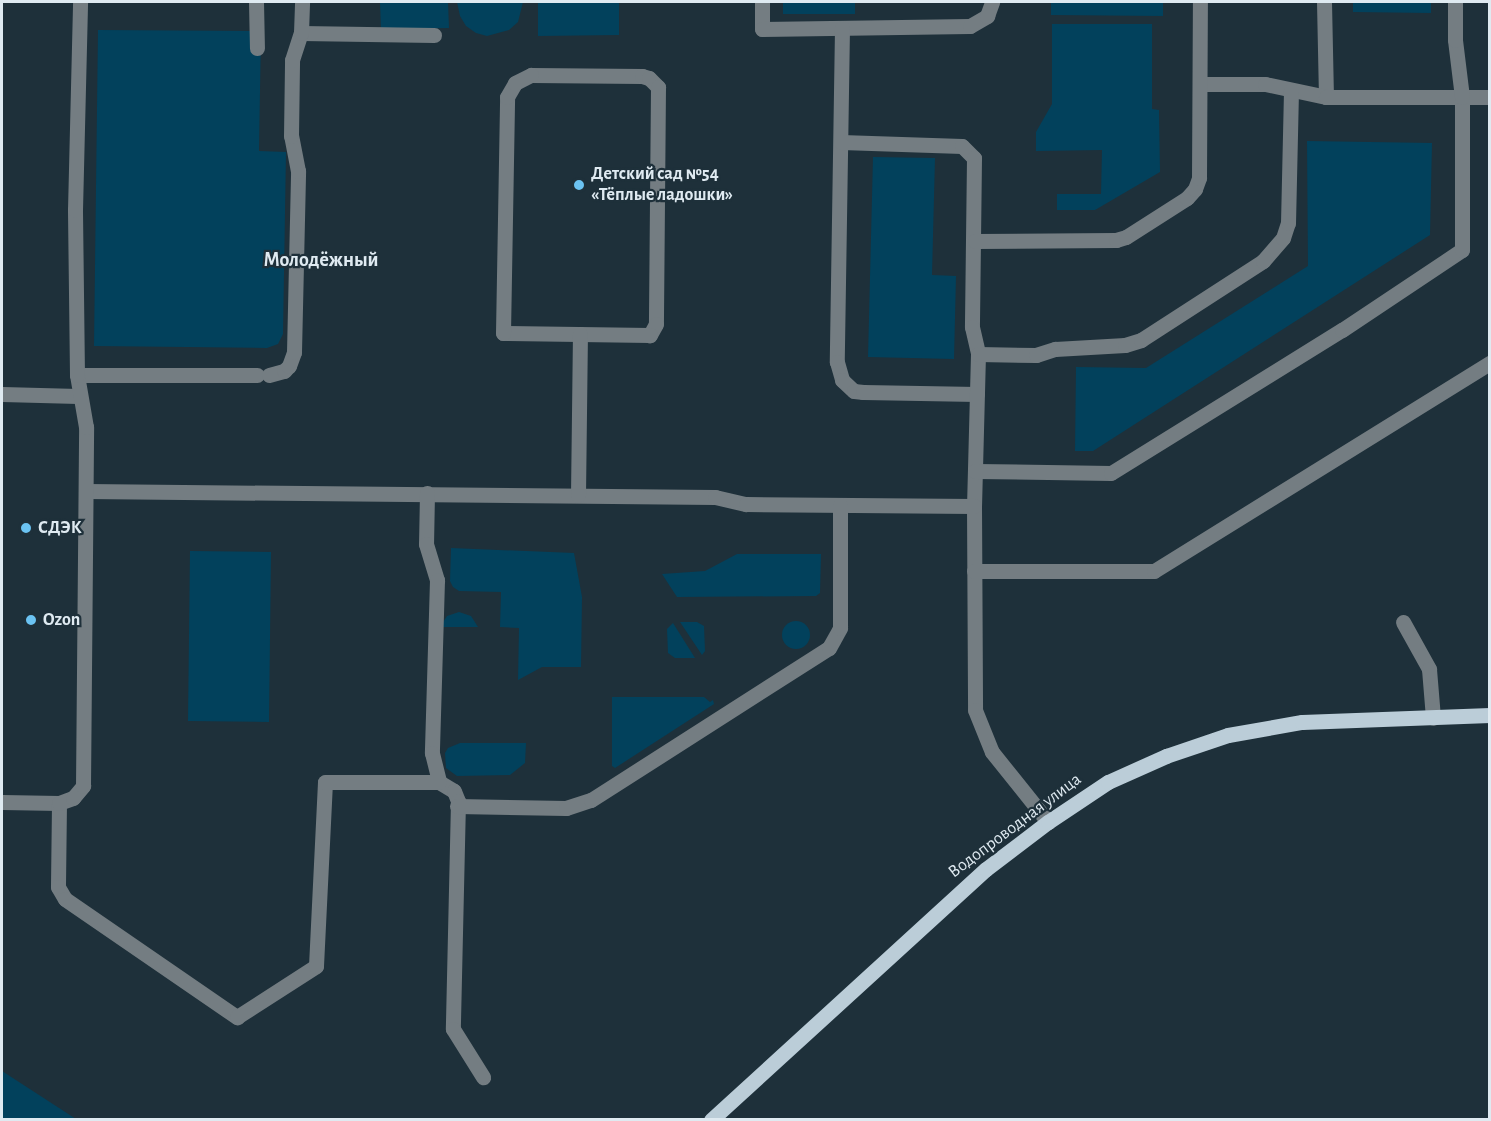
<!DOCTYPE html>
<html>
<head>
<meta charset="utf-8">
<style>
	body { margin:0 }
	#map { position:relative; width:1491px; height:1121px; overflow:hidden; background:#1e303a; font-family:"Alegreya Sans",sans-serif }
	div>[style] { position:absolute }
	.green>* { inset:0; background:#02415c }
	.round { border-radius:50% }
	.minor>* { height:15px; margin:-7.5px; padding:0 7.5px; transform-origin:7.5px; border-radius:7.5px; background:#747d82 }
	.major>* { height:15px; margin:-7.5px; padding:0 7.5px; transform-origin:7.5px; border-radius:7.5px; background:#bbcdd8 }
	.dots>* { width:16px; height:16px; translate:-50% -50%; box-sizing:border-box; border:3px solid #1e303a; border-radius:50% }
	span { translate:-50% -50%; white-space:nowrap; text-align:center; line-height:1.15; -webkit-text-stroke:4.5px #1e303a; paint-order:stroke }
	.poi-label { font-size:18px; color:#dfeaf1; font-weight:700 }
	.left { translate:0 -50%; text-align:left }
	.street-label { font-size:18px; color:#dfeaf1 }
	.neighbourhood-label { font-size:20px; color:#dfeaf1; font-weight:700 }
	.frame { position:absolute; inset:0; border:3px solid #dfeaf1; pointer-events:none }
</style>
</head>
<body>
<div id="map">
	<div class="green">
		<div style="clip-path:polygon(380px 2px,448px 2px,449px 28px,381px 29px)"></div>
		<div style="clip-path:polygon(457px 2px,523px 2px,518px 22px,509px 30px,487px 36px,476px 33px,466px 26px,460px 16px)"></div>
		<div style="clip-path:polygon(538px 2px,619px 2px,619px 35px,538px 36px)"></div>
		<div style="clip-path:polygon(783px 2px,855px 2px,855px 14px,783px 14px)"></div>
		<div style="clip-path:polygon(1051px 2px,1163px 2px,1163px 16px,1051px 15px)"></div>
		<div style="clip-path:polygon(1353px 2px,1431px 2px,1431px 13px,1353px 12px)"></div>
		<div style="clip-path:polygon(1052px 24px,1152px 24px,1152px 109px,1159px 110px,1160px 172px,1095px 210px,1057px 210px,1057px 194px,1101px 194px,1102px 150px,1036px 151px,1036px 132px,1052px 104px)"></div>
		<div style="clip-path:polygon(98px 30px,261px 31px,259px 151px,286px 152px,283px 334px,278px 344px,267px 348px,94px 346px)"></div>
		<div style="clip-path:polygon(1307px 141px,1432px 143px,1430px 235px,1093px 451px,1075px 451px,1076px 367px,1146px 368px,1308px 266px)"></div>
		<div style="clip-path:polygon(873px 157px,935px 158px,932px 275px,956px 276px,954px 359px,868px 357px)"></div>
		<div style="clip-path:polygon(451px 548px,574px 553px,582px 597px,581px 667px,542px 667px,518px 680px,519px 628px,500px 627px,501px 592px,459px 591px,453px 587px,450px 581px)"></div>
		<div style="clip-path:polygon(190px 551px,271px 552px,269px 722px,188px 721px)"></div>
		<div style="clip-path:polygon(737px 554px,821px 554px,820px 593px,816px 596px,677px 597px,662px 574px,705px 571px)"></div>
		<div style="clip-path:polygon(459px 612px,471px 616px,478px 627px,440px 627px,447px 616px)"></div>
		<div class="round" style="left:782px;top:621px;width:28px;height:28px"></div>
		<div style="clip-path:polygon(680px 622px,697px 622px,704px 626px,705px 651px,702px 655px)"></div>
		<div style="clip-path:polygon(673px 623px,695px 658px,675px 658px,668px 653px,667px 629px)"></div>
		<div style="clip-path:polygon(612px 697px,704px 697px,710px 702px,713px 700px,714px 704px,615px 768px,612px 766px)"></div>
		<div style="clip-path:polygon(460px 743px,526px 743px,525px 763px,510px 775px,457px 776px,446px 768px,445px 753px,448px 748px)"></div>
		<div style="clip-path:polygon(2px 1071px,76px 1119px,2px 1119px)"></div>
	</div>
	<div class="minor">
		<div style="left:256px;top:2px;width:46px;rotate:88.8deg"></div>
		<div style="left:762px;top:2px;width:27px;rotate:90deg"></div>
		<div style="left:762px;top:29px;width:208px;rotate:-0.8deg"></div>
		<div style="left:970px;top:26px;width:20px;rotate:-30deg"></div>
		<div style="left:987px;top:16px;width:15px;rotate:-70deg"></div>
		<div style="left:1324px;top:2px;width:95px;rotate:88.8deg"></div>
		<div style="left:842px;top:28px;width:334px;rotate:90.9deg"></div>
		<div style="left:837px;top:362px;width:19px;rotate:74deg"></div>
		<div style="left:842px;top:380px;width:16px;rotate:43deg"></div>
		<div style="left:854px;top:391px;width:9px;rotate:6deg"></div>
		<div style="left:863px;top:392px;width:114px;rotate:1deg"></div>
		<div style="left:301px;top:33px;width:133px;rotate:0.9deg"></div>
		<div style="left:531px;top:75px;width:111px;rotate:0.5deg"></div>
		<div style="left:642px;top:76px;width:7px;rotate:16deg"></div>
		<div style="left:649px;top:78px;width:13px;rotate:45deg"></div>
		<div style="left:658px;top:87px;width:237px;rotate:90.5deg"></div>
		<div style="left:656px;top:324px;width:13px;rotate:119deg"></div>
		<div style="left:650px;top:335px;width:147px;rotate:-179.2deg"></div>
		<div style="left:503px;top:333px;width:236px;rotate:-89deg"></div>
		<div style="left:507px;top:97px;width:16px;rotate:-60deg"></div>
		<div style="left:515px;top:83px;width:18px;rotate:-27deg"></div>
		<div style="left:1202px;top:84px;width:63px"></div>
		<div style="left:1265px;top:84px;width:62px;rotate:12deg"></div>
		<div style="left:1326px;top:97px;width:164px"></div>
		<div style="left:841px;top:142px;width:121px;rotate:1.9deg"></div>
		<div style="left:962px;top:146px;width:17px;rotate:45deg"></div>
		<div style="left:974px;top:158px;width:169px;rotate:90.7deg"></div>
		<div style="left:972px;top:327px;width:28px;rotate:77deg"></div>
		<div style="left:978px;top:354px;width:152px;rotate:91.5deg"></div>
		<div style="left:974px;top:506px;width:204px;rotate:89.7deg"></div>
		<div style="left:975px;top:710px;width:45px;rotate:68deg"></div>
		<div style="left:992px;top:752px;width:90px;rotate:51.3deg"></div>
		<div style="left:975px;top:241px;width:141px;rotate:-0.4deg"></div>
		<div style="left:1116px;top:240px;width:10px;rotate:-17deg"></div>
		<div style="left:1126px;top:237px;width:72px;rotate:-32.6deg"></div>
		<div style="left:1187px;top:198px;width:12px;rotate:-48deg"></div>
		<div style="left:1195px;top:189px;width:12px;rotate:-70deg"></div>
		<div style="left:1199px;top:178px;width:176px;rotate:-89.7deg"></div>
		<div style="left:978px;top:354px;width:58px;rotate:1deg"></div>
		<div style="left:1036px;top:355px;width:20px;rotate:-18deg"></div>
		<div style="left:1055px;top:349px;width:70px;rotate:-3.3deg"></div>
		<div style="left:1125px;top:345px;width:17px;rotate:-17deg"></div>
		<div style="left:1141px;top:340px;width:145px;rotate:-32.9deg"></div>
		<div style="left:1263px;top:261px;width:30px;rotate:-49deg"></div>
		<div style="left:1283px;top:238px;width:16px;rotate:-72deg"></div>
		<div style="left:1288px;top:223px;width:133px;rotate:-88.7deg"></div>
		<div style="left:77px;top:375px;width:180px"></div>
		<div style="left:269px;top:375px;width:16px;rotate:-15deg"></div>
		<div style="left:284px;top:371px;width:7px;rotate:-45deg"></div>
		<div style="left:289px;top:366px;width:15px;rotate:-70deg"></div>
		<div style="left:294px;top:352px;width:181px;rotate:-88.7deg"></div>
		<div style="left:298px;top:171px;width:36px;rotate:-101deg"></div>
		<div style="left:291px;top:136px;width:76px;rotate:-89.2deg"></div>
		<div style="left:292px;top:60px;width:28px;rotate:-72deg"></div>
		<div style="left:301px;top:33px;width:31px;rotate:-88deg"></div>
		<div style="left:2px;top:394px;width:76px;rotate:1.5deg"></div>
		<div style="left:975px;top:471px;width:136px;rotate:0.8deg"></div>
		<div style="left:1111px;top:473px;width:272px;rotate:-31.8deg"></div>
		<div style="left:1342px;top:330px;width:144px;rotate:-33.7deg"></div>
		<div style="left:1462px;top:250px;width:153px;rotate:-90deg"></div>
		<div style="left:1462px;top:97px;width:57px;rotate:-97deg"></div>
		<div style="left:1455px;top:40px;width:38px;rotate:-90deg"></div>
		<div style="left:86px;top:491px;width:629px;rotate:0.55deg"></div>
		<div style="left:715px;top:497px;width:32px;rotate:13deg"></div>
		<div style="left:746px;top:504px;width:228px;rotate:0.5deg"></div>
		<div style="left:427px;top:493px;width:51px;rotate:91.1deg"></div>
		<div style="left:426px;top:544px;width:38px;rotate:73deg"></div>
		<div style="left:437px;top:580px;width:173px;rotate:91.7deg"></div>
		<div style="left:432px;top:753px;width:30px;rotate:76deg"></div>
		<div style="left:439px;top:782px;width:17px;rotate:31deg"></div>
		<div style="left:454px;top:791px;width:11px;rotate:68deg"></div>
		<div style="left:458px;top:801px;width:228px;rotate:91.3deg"></div>
		<div style="left:453px;top:1029px;width:57px;rotate:58deg"></div>
		<div style="left:578px;top:495px;width:161px;rotate:-89.3deg"></div>
		<div style="left:974px;top:571px;width:180px"></div>
		<div style="left:1154px;top:571px;width:395px;rotate:-31.8deg"></div>
		<div style="left:1403px;top:622px;width:54px;rotate:61deg"></div>
		<div style="left:1429px;top:669px;width:49px;rotate:85.3deg"></div>
		<div style="left:2px;top:802px;width:57px;rotate:1deg"></div>
		<div style="left:59px;top:803px;width:84px;rotate:90.7deg"></div>
		<div style="left:58px;top:887px;width:14px;rotate:60deg"></div>
		<div style="left:65px;top:899px;width:209px;rotate:34.5deg"></div>
		<div style="left:237px;top:1017px;width:94px;rotate:-32.8deg"></div>
		<div style="left:316px;top:966px;width:184px;rotate:-87.2deg"></div>
		<div style="left:325px;top:782px;width:114px"></div>
		<div style="left:59px;top:803px;width:15px;rotate:-20deg"></div>
		<div style="left:73px;top:798px;width:16px;rotate:-50deg"></div>
		<div style="left:83px;top:786px;width:359px;rotate:-89.5deg"></div>
		<div style="left:86px;top:427px;width:53px;rotate:-99.8deg"></div>
		<div style="left:77px;top:375px;width:165px;rotate:-90.7deg"></div>
		<div style="left:75px;top:210px;width:208px;rotate:-88.6deg"></div>
		<div style="left:457px;top:806px;width:109px;rotate:1.1deg"></div>
		<div style="left:566px;top:808px;width:26px;rotate:-18deg"></div>
		<div style="left:591px;top:800px;width:282px;rotate:-32.6deg"></div>
		<div style="left:829px;top:648px;width:23px;rotate:-61deg"></div>
		<div style="left:840px;top:628px;width:123px;rotate:-90deg"></div>
	</div>
	<div class="major">
		<div style="left:711px;top:1120px;width:372px;rotate:-42.4deg"></div>
		<div style="left:986px;top:869px;width:78px;rotate:-37.2deg"></div>
		<div style="left:1048px;top:822px;width:72px;rotate:-33.7deg"></div>
		<div style="left:1108px;top:782px;width:64px;rotate:-24.1deg"></div>
		<div style="left:1166px;top:756px;width:65px;rotate:-18.7deg"></div>
		<div style="left:1228px;top:735px;width:75px;rotate:-10deg"></div>
		<div style="left:1302px;top:722px;width:188px;rotate:-2.1deg"></div>
	</div>
	<div class="dots">
		<div style="left:579px;top:185px;background:#6bc3f2"></div>
		<div style="left:26px;top:528px;background:#6bc3f2"></div>
		<div style="left:31px;top:620px;background:#6bc3f2"></div>
	</div>
	<div class="poi-label">
		<span class="left" style="left:591px;top:185px">Детский сад №54<br>«Тёплые ладошки»</span>
		<span class="left" style="left:38px;top:528px">СДЭК</span>
		<span class="left" style="left:43px;top:620px">Ozon</span>
	</div>
	<div class="street-label">
		<span style="left:1015px;top:826px;rotate:-37deg">Водопроводная улица</span>
	</div>
	<div class="neighbourhood-label">
		<span style="left:321px;top:260px">Молодёжный</span>
	</div>
	<div class="frame"></div>
</div>
</body>
</html>
